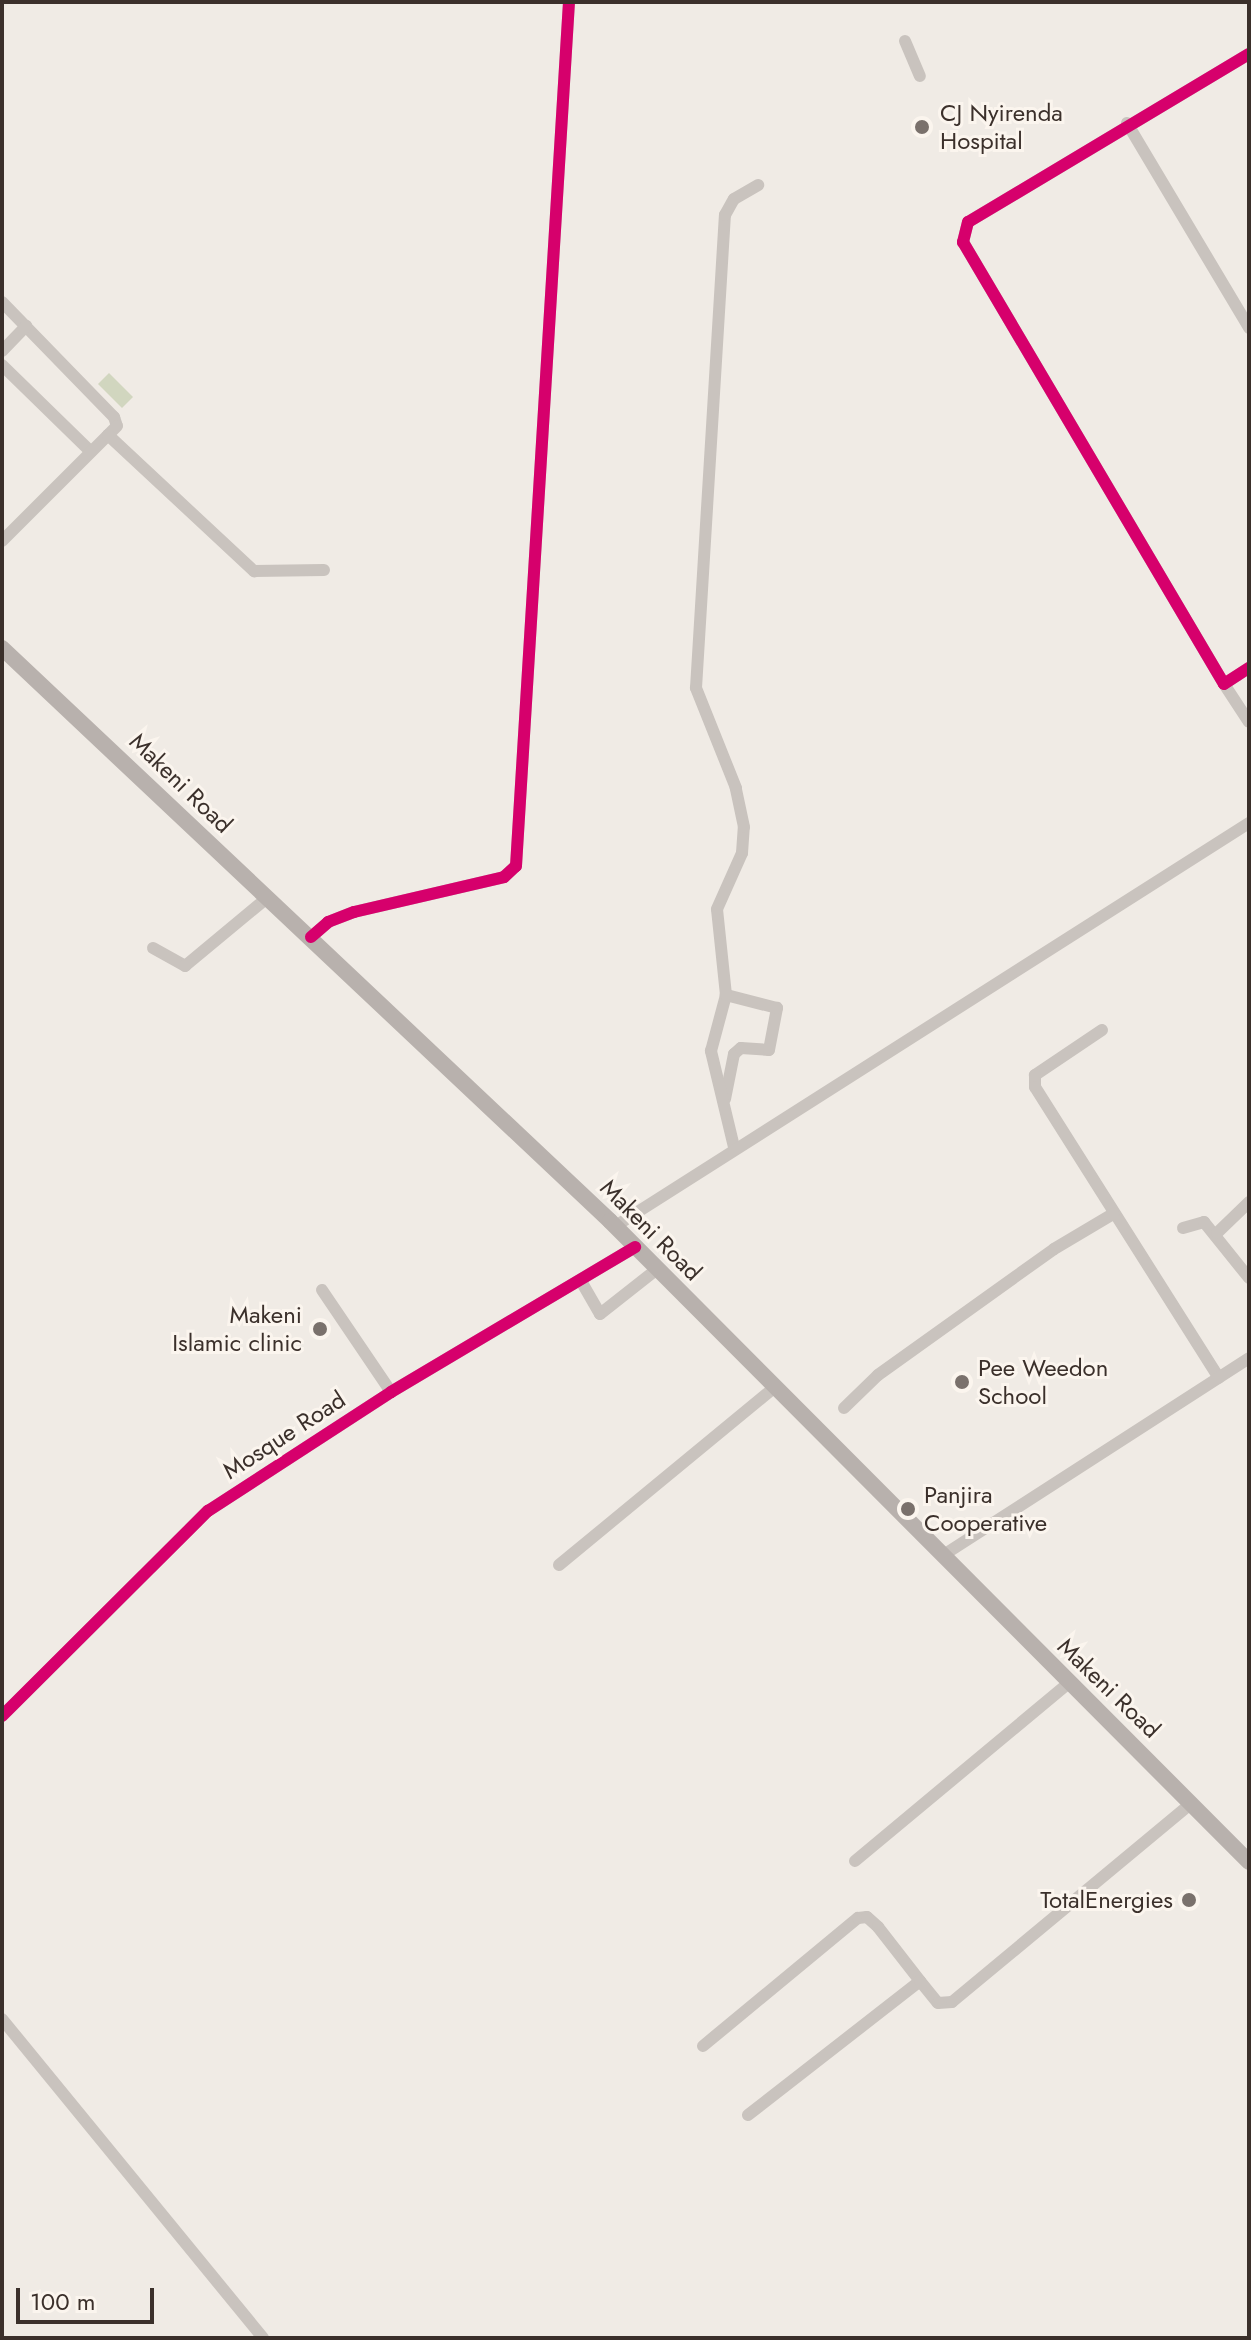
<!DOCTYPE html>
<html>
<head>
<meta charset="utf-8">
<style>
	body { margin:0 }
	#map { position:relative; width:1251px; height:2340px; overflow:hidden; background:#f0ebe5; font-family:Jost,sans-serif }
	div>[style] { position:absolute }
	.green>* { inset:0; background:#d1d6bf }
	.minor>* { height:12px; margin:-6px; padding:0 6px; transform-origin:6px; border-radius:6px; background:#c9c3be }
	.major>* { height:16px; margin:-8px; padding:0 8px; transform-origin:8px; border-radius:8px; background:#b8b1ad }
	.cycleway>* { height:12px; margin:-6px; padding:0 6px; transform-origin:6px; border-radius:6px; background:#d6006c }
	.dots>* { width:22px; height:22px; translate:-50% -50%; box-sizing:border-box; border:4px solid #fbf5ee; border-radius:50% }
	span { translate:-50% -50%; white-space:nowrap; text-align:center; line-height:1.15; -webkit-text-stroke:6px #fbf5ee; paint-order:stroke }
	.poi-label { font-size:24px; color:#3b302b }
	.left { translate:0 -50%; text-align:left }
	.right { translate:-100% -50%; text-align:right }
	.street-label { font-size:24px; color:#3b302b }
	.frame { position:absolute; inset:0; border:4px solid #3b302b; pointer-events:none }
	.scale { position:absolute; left:16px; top:2288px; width:138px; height:36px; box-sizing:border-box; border:4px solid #3b302b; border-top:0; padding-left:10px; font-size:24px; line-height:28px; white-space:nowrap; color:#3b302b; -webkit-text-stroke:6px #fbf5ee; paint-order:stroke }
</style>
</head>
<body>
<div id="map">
	<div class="green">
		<div style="clip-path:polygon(109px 373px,133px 397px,122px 408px,98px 384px)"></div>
	</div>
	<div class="minor">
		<div style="left:905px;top:41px;width:38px;rotate:67deg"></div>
		<div style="left:1249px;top:54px;width:327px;rotate:149.1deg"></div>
		<div style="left:968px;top:222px;width:21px;rotate:104deg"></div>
		<div style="left:963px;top:242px;width:513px;rotate:59.44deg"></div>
		<div style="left:1224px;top:684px;width:30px;rotate:-33deg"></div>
		<div style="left:1127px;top:123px;width:239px;rotate:59.2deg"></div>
		<div style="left:2px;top:302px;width:161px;rotate:45.8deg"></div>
		<div style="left:114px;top:417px;width:9px;rotate:72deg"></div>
		<div style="left:117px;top:426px;width:13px;rotate:135deg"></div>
		<div style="left:2px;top:351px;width:35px;rotate:-46deg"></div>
		<div style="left:2px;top:365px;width:124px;rotate:44.3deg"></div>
		<div style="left:2px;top:541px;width:150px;rotate:-45deg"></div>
		<div style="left:108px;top:435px;width:200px;rotate:43deg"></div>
		<div style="left:254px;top:571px;width:70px;rotate:-0.8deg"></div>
		<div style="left:1224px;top:684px;width:45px;rotate:56.7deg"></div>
		<div style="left:311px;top:937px;width:23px;rotate:-41deg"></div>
		<div style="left:328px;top:922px;width:28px;rotate:-21deg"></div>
		<div style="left:354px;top:912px;width:154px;rotate:-13.1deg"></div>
		<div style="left:504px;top:877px;width:16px;rotate:-43deg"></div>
		<div style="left:516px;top:866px;width:866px;rotate:-86.49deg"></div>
		<div style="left:153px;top:948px;width:37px;rotate:29deg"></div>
		<div style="left:185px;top:966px;width:108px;rotate:-39.7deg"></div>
		<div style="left:1102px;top:1030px;width:81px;rotate:146.1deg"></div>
		<div style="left:1035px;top:1075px;width:12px;rotate:90deg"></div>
		<div style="left:1035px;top:1087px;width:344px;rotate:57.7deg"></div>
		<div style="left:725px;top:1099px;width:46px;rotate:-78.7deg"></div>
		<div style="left:734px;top:1054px;width:9px;rotate:-41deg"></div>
		<div style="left:741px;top:1048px;width:28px;rotate:4deg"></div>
		<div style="left:769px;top:1050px;width:43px;rotate:-79.2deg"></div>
		<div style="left:777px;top:1008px;width:53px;rotate:-165.7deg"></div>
		<div style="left:734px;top:1147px;width:99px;rotate:-103.5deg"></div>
		<div style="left:711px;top:1051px;width:58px;rotate:-75deg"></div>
		<div style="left:726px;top:995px;width:86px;rotate:-96deg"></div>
		<div style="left:717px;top:909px;width:61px;rotate:-65.9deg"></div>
		<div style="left:742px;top:853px;width:26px;rotate:-86deg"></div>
		<div style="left:744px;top:827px;width:40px;rotate:-102deg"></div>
		<div style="left:736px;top:788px;width:108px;rotate:-111.8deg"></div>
		<div style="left:696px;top:688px;width:474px;rotate:-86.5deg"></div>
		<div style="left:725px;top:215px;width:18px;rotate:-61deg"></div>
		<div style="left:734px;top:199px;width:28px;rotate:-30deg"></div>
		<div style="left:614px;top:1227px;width:753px;rotate:-32.47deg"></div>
		<div style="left:1183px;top:1228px;width:22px;rotate:-16deg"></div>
		<div style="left:1204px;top:1222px;width:72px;rotate:51.2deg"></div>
		<div style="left:1217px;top:1233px;width:45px;rotate:-44.1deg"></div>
		<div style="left:581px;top:1281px;width:38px;rotate:60deg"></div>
		<div style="left:600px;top:1314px;width:71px;rotate:-38.2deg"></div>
		<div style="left:322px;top:1290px;width:123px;rotate:55.9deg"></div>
		<div style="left:844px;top:1408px;width:47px;rotate:-44.1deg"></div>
		<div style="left:878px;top:1375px;width:216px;rotate:-35.6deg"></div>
		<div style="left:1054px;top:1249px;width:69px;rotate:-30.7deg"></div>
		<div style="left:942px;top:1556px;width:365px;rotate:-32.8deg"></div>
		<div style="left:559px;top:1565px;width:280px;rotate:-39.5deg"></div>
		<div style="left:2px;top:1716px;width:291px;rotate:-44.9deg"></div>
		<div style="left:208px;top:1511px;width:218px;rotate:-33deg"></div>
		<div style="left:391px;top:1392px;width:284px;rotate:-30.7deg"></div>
		<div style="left:855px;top:1861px;width:278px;rotate:-39.8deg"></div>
		<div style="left:2px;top:2019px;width:412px;rotate:50.7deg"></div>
		<div style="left:703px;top:2046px;width:201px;rotate:-39.6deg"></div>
		<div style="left:858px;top:1918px;width:9px;rotate:-6deg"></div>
		<div style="left:867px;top:1917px;width:15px;rotate:42deg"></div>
		<div style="left:878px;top:1927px;width:68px;rotate:52.1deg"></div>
		<div style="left:748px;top:2115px;width:218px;rotate:-37.9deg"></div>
		<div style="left:920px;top:1981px;width:28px;rotate:51deg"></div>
		<div style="left:938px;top:2003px;width:14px;rotate:-4deg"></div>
		<div style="left:952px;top:2002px;width:312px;rotate:-39.7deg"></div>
	</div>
	<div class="major">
		<div style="left:2px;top:648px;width:835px;rotate:43.3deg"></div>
		<div style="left:610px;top:1221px;width:905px;rotate:45.09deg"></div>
	</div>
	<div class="cycleway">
		<div style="left:1249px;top:54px;width:327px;rotate:149.1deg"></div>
		<div style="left:968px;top:222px;width:21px;rotate:104deg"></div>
		<div style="left:963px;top:242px;width:513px;rotate:59.44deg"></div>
		<div style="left:1224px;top:684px;width:30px;rotate:-33deg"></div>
		<div style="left:311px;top:937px;width:23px;rotate:-41deg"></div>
		<div style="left:328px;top:922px;width:28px;rotate:-21deg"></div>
		<div style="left:354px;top:912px;width:154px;rotate:-13.1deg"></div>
		<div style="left:504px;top:877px;width:16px;rotate:-43deg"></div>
		<div style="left:516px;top:866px;width:866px;rotate:-86.49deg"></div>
		<div style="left:2px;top:1716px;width:291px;rotate:-44.9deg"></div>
		<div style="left:208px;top:1511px;width:218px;rotate:-33deg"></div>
		<div style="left:391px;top:1392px;width:284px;rotate:-30.7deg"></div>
	</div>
	<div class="dots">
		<div style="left:922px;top:127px;background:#7a716c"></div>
		<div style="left:320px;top:1329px;background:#7a716c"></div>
		<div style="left:962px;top:1382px;background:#7a716c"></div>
		<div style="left:908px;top:1509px;background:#7a716c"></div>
		<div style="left:1189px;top:1900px;background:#7a716c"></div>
	</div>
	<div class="poi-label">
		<span class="left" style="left:940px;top:127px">CJ Nyirenda<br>Hospital</span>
		<span class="right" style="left:302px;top:1329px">Makeni<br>Islamic clinic</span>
		<span class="left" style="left:978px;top:1382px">Pee Weedon<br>School</span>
		<span class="left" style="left:924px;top:1509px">Panjira<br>Cooperative</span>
		<span class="right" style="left:1173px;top:1900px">TotalEnergies</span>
	</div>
	<div class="street-label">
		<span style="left:181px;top:783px;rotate:44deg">Makeni Road</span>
		<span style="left:651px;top:1230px;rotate:45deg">Makeni Road</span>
		<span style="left:284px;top:1435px;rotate:-33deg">Mosque Road</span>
		<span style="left:1109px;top:1688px;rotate:44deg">Makeni Road</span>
	</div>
	<div class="frame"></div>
	<div class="scale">100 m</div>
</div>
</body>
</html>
